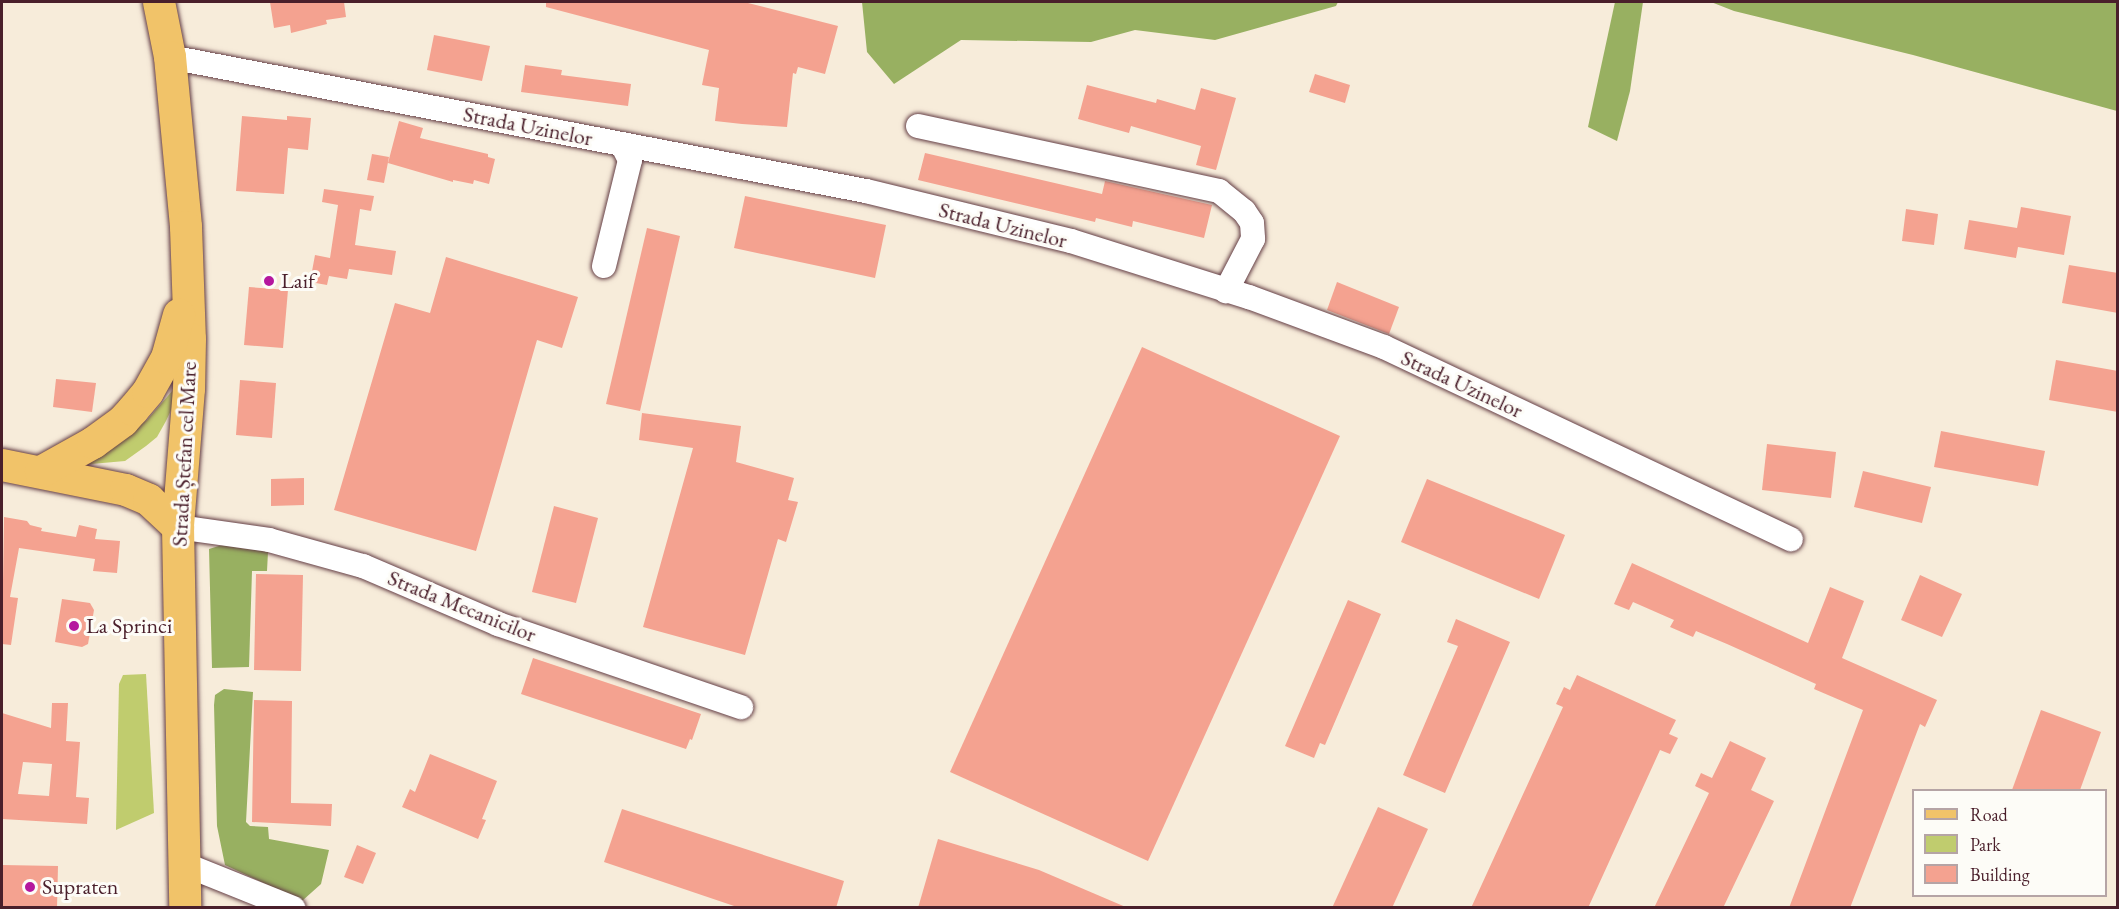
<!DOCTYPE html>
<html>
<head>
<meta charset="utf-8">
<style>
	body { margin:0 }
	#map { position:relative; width:2119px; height:909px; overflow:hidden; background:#f7ecda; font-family:"EB Garamond",serif }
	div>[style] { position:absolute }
	.green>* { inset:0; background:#c0cc6e }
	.forest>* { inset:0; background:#98b061 }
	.building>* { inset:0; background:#f4a290 }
	.roads { filter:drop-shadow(0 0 2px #643e45) drop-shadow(0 0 2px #643e45) }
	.minor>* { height:24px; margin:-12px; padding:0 12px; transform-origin:12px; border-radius:12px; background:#fff }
	.major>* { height:32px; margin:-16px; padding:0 16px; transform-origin:16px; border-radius:16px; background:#f1c369 }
	.dots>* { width:16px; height:16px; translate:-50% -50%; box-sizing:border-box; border:3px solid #fdfcf7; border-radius:50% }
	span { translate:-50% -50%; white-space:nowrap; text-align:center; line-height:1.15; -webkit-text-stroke:6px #fdfcf7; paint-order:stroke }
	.street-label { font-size:22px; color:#4a1f2b }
	.poi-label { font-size:22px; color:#4a1f2b }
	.left { translate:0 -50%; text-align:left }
	.frame { position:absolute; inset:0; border:3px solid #4a1f2b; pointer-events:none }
	.legend { position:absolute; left:1912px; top:789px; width:195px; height:108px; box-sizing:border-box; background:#fdfcf7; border:2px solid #b5a4a5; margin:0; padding:8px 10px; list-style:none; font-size:18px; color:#4a1f2b }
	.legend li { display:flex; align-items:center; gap:12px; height:30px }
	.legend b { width:30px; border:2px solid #b5a4a5 }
</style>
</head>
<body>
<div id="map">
	<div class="green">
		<div style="clip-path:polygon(174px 389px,173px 406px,166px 421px,157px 437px,146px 446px,125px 461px,80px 465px,147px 420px)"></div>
		<div style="clip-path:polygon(146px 674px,154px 813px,116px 830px,119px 684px,123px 675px)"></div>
	</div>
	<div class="forest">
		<div style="clip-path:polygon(862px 2px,1338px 2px,1336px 6px,1215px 40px,1135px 30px,1091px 42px,961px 40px,894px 84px,867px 52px)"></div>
		<div style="clip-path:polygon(1615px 2px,1643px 2px,1630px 91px,1617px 141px,1588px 127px)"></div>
		<div style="clip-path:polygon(1711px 2px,2117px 2px,2117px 111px,1913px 55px,1734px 11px)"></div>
		<div style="clip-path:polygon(222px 545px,268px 552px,267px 571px,252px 571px,249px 667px,212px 668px,209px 549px)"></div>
		<div style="clip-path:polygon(224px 689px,253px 692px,246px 822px,250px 826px,268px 827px,269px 839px,329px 850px,321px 884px,302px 901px,225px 865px,217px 826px,214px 705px,215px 695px)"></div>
	</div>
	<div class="building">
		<div style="clip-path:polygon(270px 2px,344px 2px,346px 17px,326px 20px,327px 24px,291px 33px,290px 25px,274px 28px)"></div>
		<div style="clip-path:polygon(546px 2px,744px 2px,838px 26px,825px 74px,798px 67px,796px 74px,793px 73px,787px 127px,742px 124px,715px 121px,719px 88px,702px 85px,709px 50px,546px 7px)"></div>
		<div style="clip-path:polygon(434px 35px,490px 46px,482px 81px,427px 70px)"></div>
		<div style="clip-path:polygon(525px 65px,562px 70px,561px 75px,631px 84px,628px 106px,521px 92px)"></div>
		<div style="clip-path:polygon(1315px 74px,1350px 85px,1345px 103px,1309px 92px)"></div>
		<div style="clip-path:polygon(1087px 85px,1156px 103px,1157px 99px,1195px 110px,1201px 88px,1236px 98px,1216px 170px,1196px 165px,1201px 146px,1131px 126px,1129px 133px,1078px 119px)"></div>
		<div style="clip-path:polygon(242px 116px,287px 120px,287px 116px,311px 118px,308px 150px,288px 148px,284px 194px,236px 191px)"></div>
		<div style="clip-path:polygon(399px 121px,423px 128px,420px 138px,488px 154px,488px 157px,495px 159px,489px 184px,474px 180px,473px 184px,453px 180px,453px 182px,388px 163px)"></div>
		<div style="clip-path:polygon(925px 153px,1102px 194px,1105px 181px,1212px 205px,1204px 238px,1133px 221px,1132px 227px,1096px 218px,1095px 222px,918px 180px)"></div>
		<div style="clip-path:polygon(372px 154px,389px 157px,384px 183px,367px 180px)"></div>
		<div style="clip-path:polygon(324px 189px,374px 196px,371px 211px,360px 209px,355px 245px,396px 251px,392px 275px,349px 269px,347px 279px,329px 276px,327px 285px,310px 282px,315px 255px,330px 258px,338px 205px,322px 202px)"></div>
		<div style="clip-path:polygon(745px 196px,886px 225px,875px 278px,734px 248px)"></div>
		<div style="clip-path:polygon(2021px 207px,2071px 216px,2064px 255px,2018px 247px,2016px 258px,1964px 249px,1969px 220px,2017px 228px)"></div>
		<div style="clip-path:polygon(1906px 209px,1938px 214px,1934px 245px,1902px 241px)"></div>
		<div style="clip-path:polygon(647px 228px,680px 236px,640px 411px,606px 404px)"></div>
		<div style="clip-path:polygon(446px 257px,578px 297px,562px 348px,537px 340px,476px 551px,334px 510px,395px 303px,430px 313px)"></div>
		<div style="clip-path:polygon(2069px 265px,2118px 273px,2118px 313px,2062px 303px)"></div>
		<div style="clip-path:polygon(1337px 282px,1399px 307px,1389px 334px,1327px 310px)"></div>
		<div style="clip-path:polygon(249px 287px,288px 290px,283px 348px,244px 345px)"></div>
		<div style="clip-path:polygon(1142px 347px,1340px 436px,1148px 861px,950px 772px)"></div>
		<div style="clip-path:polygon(2056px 360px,2118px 371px,2118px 412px,2049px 400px)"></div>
		<div style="clip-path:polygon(56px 379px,96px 383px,92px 412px,53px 407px)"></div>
		<div style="clip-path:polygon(240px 380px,276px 383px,272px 438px,236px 435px)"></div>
		<div style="clip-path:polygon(642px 413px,741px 426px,736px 462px,794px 478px,788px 500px,798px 502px,786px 542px,778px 539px,745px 655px,643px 627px,693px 448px,639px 440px)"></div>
		<div style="clip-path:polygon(1941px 431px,2045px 451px,2038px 486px,1934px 467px)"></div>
		<div style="clip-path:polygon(1767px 444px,1836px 452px,1831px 498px,1762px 490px)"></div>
		<div style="clip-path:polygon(1863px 471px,1931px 487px,1922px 523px,1854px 507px)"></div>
		<div style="clip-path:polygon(304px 478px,304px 505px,271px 506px,271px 479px)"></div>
		<div style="clip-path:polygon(1427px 479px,1565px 535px,1539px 599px,1401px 542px)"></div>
		<div style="clip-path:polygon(554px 506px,598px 518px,576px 603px,532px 592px)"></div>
		<div style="clip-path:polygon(4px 517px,27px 521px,30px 525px,42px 528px,41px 531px,76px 537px,79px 525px,97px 529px,95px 539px,120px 541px,117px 573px,93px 571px,95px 559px,19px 548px,10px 597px,18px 598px,11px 645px,2px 644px)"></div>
		<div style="clip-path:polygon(1632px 563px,1808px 643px,1830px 587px,1864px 601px,1842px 658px,1937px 700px,1925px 727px,1920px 724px,1850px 908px,1789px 908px,1863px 710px,1814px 689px,1816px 684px,1727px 644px,1696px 631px,1693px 637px,1670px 627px,1674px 620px,1633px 602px,1629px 610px,1614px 604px)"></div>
		<div style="clip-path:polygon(256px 574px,303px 575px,301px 671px,254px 670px)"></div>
		<div style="clip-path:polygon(1920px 575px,1962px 594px,1942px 637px,1901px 620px)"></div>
		<div style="clip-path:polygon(62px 599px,90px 603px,94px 610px,88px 644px,82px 647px,55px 642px)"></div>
		<div style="clip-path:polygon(1348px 600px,1381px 614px,1325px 745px,1320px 743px,1314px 758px,1285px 746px)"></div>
		<div style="clip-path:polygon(1456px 619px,1510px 642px,1445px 793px,1403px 775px,1458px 646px,1447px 642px)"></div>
		<div style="clip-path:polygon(533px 658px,701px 714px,692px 740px,690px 739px,686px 749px,521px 694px)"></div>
		<div style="clip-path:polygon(1577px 675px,1676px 720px,1669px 734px,1678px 738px,1670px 754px,1660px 750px,1588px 908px,1471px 908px,1563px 707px,1556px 704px,1564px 687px,1570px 690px)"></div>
		<div style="clip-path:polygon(254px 700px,292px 701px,291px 803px,332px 804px,331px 826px,252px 822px)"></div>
		<div style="clip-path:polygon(evenodd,52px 703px,68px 703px,66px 741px,80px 742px,76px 797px,89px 798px,87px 824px,2px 819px,2px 713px,51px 728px,52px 703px,23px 762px,52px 764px,49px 796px,18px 794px,23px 762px)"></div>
		<div style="clip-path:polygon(2041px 710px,2101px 732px,2080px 790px,2012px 790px)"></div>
		<div style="clip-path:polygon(1730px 741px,1766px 758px,1751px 790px,1774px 801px,1723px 908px,1654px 908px,1709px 793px,1695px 786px,1701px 773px,1712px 778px)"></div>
		<div style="clip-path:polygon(430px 754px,497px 781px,482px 819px,486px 820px,478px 839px,402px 807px,410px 789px,415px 792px)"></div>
		<div style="clip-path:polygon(1378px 807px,1428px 829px,1392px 908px,1332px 908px)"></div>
		<div style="clip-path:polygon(622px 809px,844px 881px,836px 908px,740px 908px,604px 862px)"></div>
		<div style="clip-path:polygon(938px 839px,1039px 870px,1128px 908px,918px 908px)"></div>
		<div style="clip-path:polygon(357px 845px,376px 853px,363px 884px,344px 877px)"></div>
		<div style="clip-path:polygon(2px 865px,58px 866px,57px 908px,2px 908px)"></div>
	</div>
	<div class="roads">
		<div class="minor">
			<div style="left:170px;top:57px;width:709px;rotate:10.9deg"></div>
			<div style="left:866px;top:191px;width:211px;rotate:13.7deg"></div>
			<div style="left:1071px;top:241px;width:187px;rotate:17.5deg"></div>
			<div style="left:1249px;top:297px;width:144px;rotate:20.3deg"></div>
			<div style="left:1384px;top:347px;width:450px;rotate:25.3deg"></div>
			<div style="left:918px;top:126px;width:308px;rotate:12.2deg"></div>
			<div style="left:1219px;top:191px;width:32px;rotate:39deg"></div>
			<div style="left:1244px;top:211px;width:14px;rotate:56deg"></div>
			<div style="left:1252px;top:223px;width:16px;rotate:86deg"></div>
			<div style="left:1253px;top:239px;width:59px;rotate:117.4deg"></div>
			<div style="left:604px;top:266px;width:109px;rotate:-76.2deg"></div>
			<div style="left:630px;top:160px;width:18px;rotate:-117deg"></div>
			<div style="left:178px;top:527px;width:92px;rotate:8.1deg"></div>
			<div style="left:269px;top:540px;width:98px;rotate:15.5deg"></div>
			<div style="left:363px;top:566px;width:147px;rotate:23.2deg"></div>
			<div style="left:498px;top:624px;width:257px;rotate:18.9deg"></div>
			<div style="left:184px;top:864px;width:118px;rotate:22deg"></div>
		</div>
		<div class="major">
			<div style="left:159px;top:2px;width:56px;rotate:78.7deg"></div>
			<div style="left:170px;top:57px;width:171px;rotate:84.6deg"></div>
			<div style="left:186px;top:227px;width:112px;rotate:88deg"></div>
			<div style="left:190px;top:339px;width:50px;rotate:91.1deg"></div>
			<div style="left:189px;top:389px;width:138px;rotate:94.6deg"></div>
			<div style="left:178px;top:527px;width:381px;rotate:88.9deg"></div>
			<div style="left:2px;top:465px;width:126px;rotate:11.4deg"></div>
			<div style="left:126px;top:490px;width:25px;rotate:23deg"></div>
			<div style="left:149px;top:500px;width:40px;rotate:43deg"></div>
			<div style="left:41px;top:472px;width:60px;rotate:-29.1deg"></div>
			<div style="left:93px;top:443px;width:37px;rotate:-36deg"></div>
			<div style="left:123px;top:421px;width:15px;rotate:-48deg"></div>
			<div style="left:133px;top:410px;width:23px;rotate:-50deg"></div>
			<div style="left:148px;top:392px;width:39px;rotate:-61deg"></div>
			<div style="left:167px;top:358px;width:45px;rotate:-74.4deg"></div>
		</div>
	</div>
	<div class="dots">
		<div style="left:269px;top:281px;background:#b5179e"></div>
		<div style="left:74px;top:626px;background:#b5179e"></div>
		<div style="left:30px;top:887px;background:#b5179e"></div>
	</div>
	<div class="street-label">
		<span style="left:528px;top:126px;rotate:11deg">Strada Uzinelor</span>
		<span style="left:1003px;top:225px;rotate:14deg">Strada Uzinelor</span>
		<span style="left:1462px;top:384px;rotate:25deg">Strada Uzinelor</span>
		<span style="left:184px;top:454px;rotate:-87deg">Strada Ștefan cel Mare</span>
		<span style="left:462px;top:606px;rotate:22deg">Strada Mecanicilor</span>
	</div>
	<div class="poi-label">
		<span class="left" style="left:281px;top:281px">Laif</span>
		<span class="left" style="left:86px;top:626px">La Sprinci</span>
		<span class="left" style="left:42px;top:887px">Supraten</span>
	</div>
	<div class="frame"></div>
	<ul class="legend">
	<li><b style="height:8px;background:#f1c369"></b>Road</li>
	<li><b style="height:16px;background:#c0cc6e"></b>Park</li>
	<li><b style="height:16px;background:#f4a290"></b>Building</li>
	</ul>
</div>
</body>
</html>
